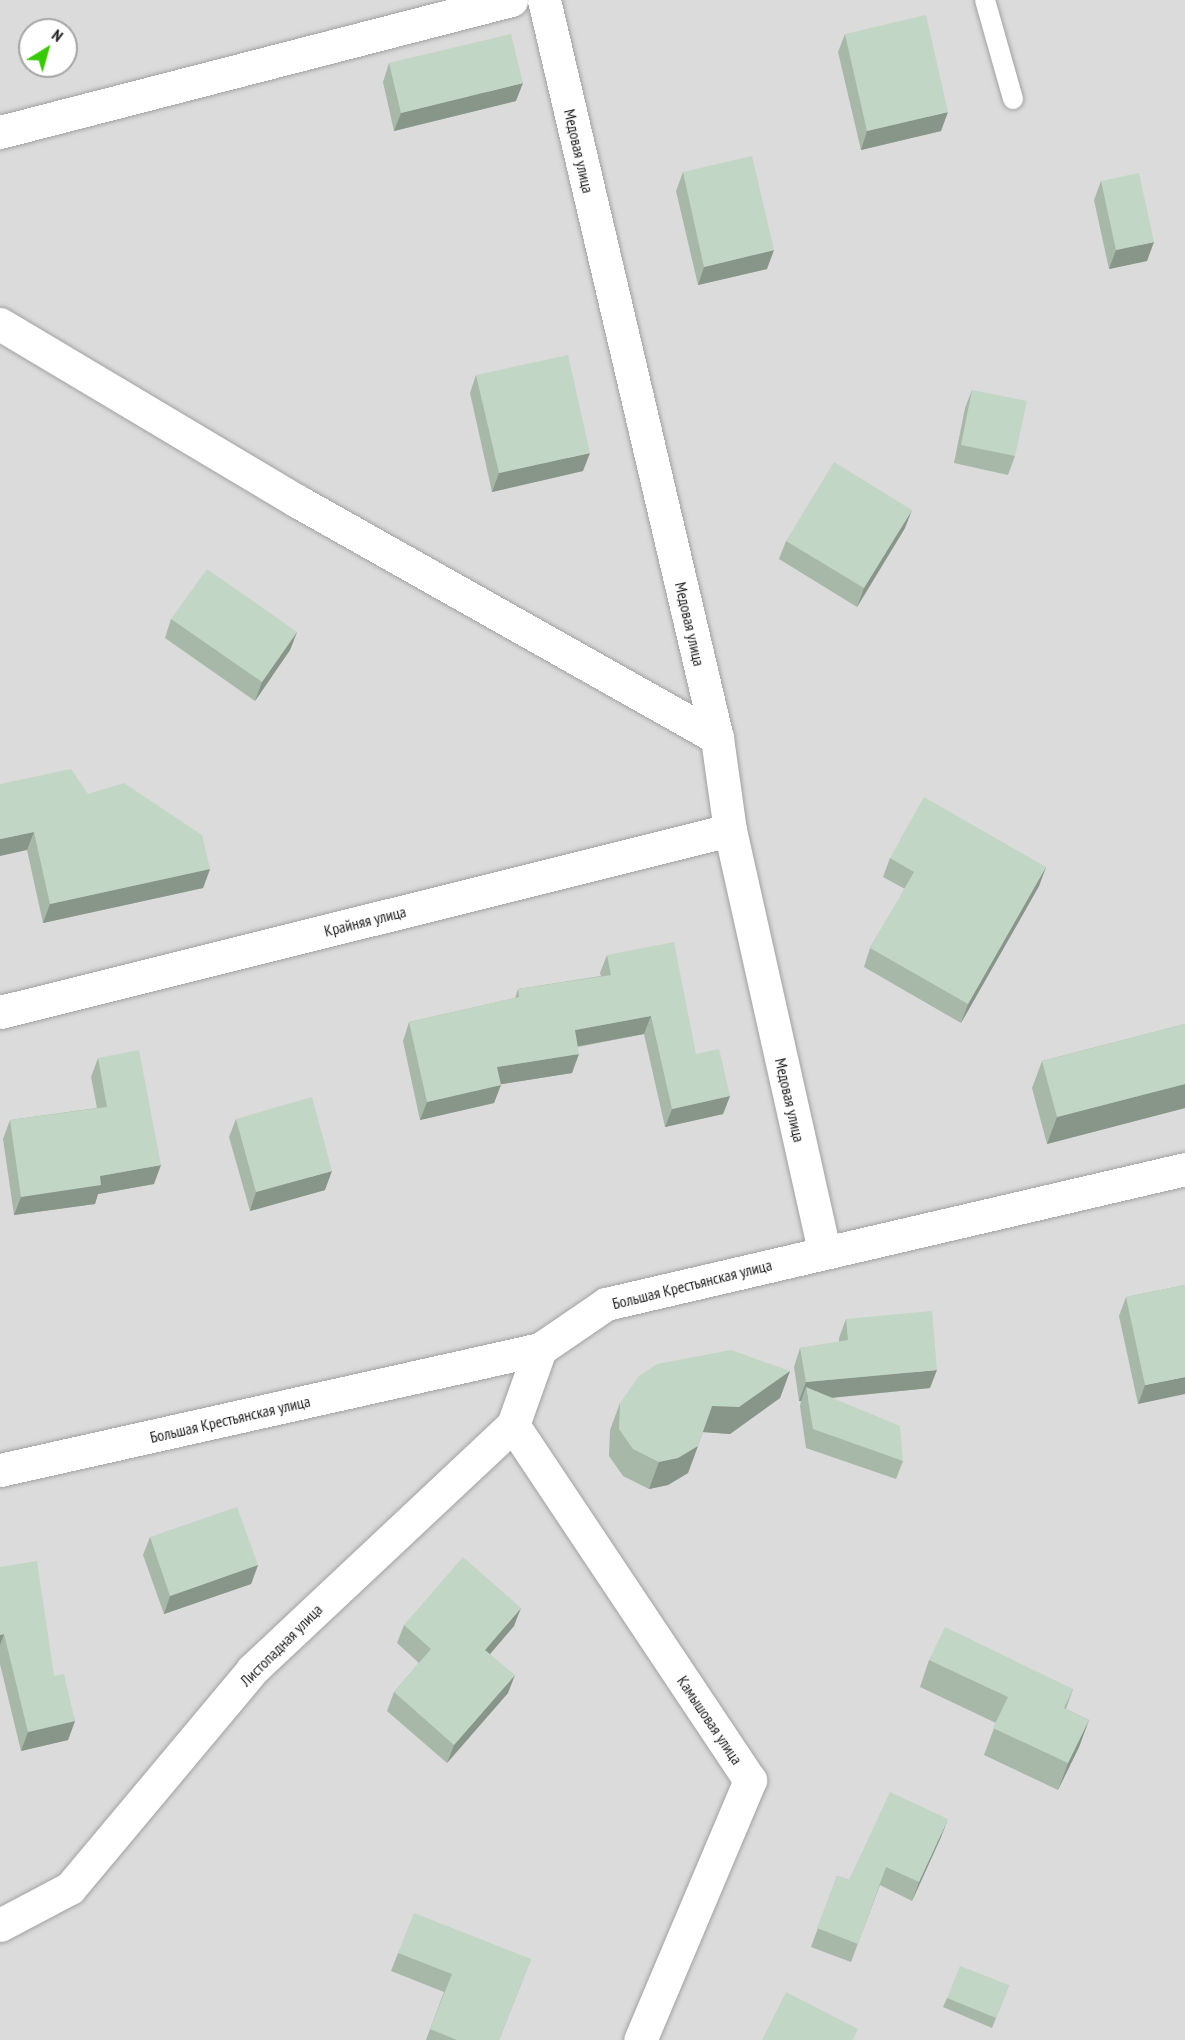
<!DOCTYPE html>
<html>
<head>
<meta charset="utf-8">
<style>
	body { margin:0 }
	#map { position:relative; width:1185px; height:2040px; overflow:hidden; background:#e2efe7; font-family:"PT Sans Narrow",sans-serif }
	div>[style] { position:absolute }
	.residential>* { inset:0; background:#dadbda }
	.roads { filter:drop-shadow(0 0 2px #a1a1a1) drop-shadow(0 0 2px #a1a1a1) }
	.service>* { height:20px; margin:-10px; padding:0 10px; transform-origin:10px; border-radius:10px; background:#fff }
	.minor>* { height:33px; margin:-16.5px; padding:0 16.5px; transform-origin:16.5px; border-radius:16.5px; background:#fff }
	.wall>* { inset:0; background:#a7b8a9 }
	.shaded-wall>* { inset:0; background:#88968a }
	.building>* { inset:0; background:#c2d6c5 }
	span { translate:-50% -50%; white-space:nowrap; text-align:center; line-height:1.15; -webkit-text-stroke:4.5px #fff; paint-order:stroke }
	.street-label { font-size:16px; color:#1d1d1d }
	.north { position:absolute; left:18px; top:18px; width:60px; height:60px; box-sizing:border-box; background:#fff; border:2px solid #a5a5a5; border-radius:50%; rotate:37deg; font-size:16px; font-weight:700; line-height:24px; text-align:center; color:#1d1d1d }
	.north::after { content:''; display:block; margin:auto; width:21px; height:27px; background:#38ca00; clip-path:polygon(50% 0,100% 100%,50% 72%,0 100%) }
</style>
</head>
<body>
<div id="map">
	<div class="residential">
		<div style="clip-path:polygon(evenodd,0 0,1185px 0,1185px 2040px,0 2040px,0 0,30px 30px,66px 30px,66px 66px,30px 66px,30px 30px)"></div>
	</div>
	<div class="roads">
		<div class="service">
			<div style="left:985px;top:0;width:103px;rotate:74.2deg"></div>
		</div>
		<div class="minor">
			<div style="left:544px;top:0;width:758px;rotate:76.81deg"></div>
			<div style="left:717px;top:738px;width:93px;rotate:82deg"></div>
			<div style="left:730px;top:830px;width:431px;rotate:77.4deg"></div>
			<div style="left:0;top:132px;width:528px;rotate:-14.48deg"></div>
			<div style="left:0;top:324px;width:346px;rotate:30.8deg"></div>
			<div style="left:297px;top:501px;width:482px;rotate:29.4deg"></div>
			<div style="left:0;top:1012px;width:752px;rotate:-14deg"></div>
			<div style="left:513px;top:1425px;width:427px;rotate:56.3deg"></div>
			<div style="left:750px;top:1780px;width:282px;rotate:112.9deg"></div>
			<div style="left:0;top:1470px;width:553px;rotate:-12.63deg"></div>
			<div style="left:540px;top:1349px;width:80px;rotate:-34.3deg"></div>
			<div style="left:606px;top:1304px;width:595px;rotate:-13.12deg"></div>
			<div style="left:0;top:1925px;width:79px;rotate:-27.9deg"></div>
			<div style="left:70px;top:1888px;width:284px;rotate:-50.1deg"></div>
			<div style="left:252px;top:1670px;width:358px;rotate:-43.2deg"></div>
			<div style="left:513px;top:1425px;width:81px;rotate:-70.4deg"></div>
		</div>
	</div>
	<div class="wall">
		<div style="clip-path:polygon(845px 34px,941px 131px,861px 150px,838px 52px)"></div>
		<div style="clip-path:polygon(389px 63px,516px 101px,394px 131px,383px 82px)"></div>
		<div style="clip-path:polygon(683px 172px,767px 269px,698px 285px,676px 191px)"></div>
		<div style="clip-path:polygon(1101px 181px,1147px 261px,1109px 269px,1094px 200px)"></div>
		<div style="clip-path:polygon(476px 375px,583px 471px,492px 492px,470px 393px)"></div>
		<div style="clip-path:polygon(972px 390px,1015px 456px,1008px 475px,954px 463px,965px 408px)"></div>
		<div style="clip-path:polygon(905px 528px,857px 607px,779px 559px,786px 541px)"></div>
		<div style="clip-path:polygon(171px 619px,297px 632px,290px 650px,255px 701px,165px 638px)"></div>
		<div style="clip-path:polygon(0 784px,88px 794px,210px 869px,203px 888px,43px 923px,27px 850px)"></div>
		<div style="clip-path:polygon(890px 858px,1046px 867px,1039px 886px,961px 1023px,864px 967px,870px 948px,905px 889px,883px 877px)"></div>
		<div style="clip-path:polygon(607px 955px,696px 1054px,730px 1096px,723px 1114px,665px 1127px,644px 1034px,578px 1047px,572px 1073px,501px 1084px,494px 1103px,420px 1120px,403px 1041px,409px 1022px,515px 998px,518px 989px,601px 976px,600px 973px)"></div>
		<div style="clip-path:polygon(1185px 1024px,1185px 1108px,1047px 1144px,1032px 1088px,1042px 1061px)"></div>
		<div style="clip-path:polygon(98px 1058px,154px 1184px,98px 1194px,95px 1204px,14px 1215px,3px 1139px,10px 1120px,97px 1108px,91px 1077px)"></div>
		<div style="clip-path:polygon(236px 1119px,325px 1190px,250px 1211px,229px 1137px)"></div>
		<div style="clip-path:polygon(1185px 1285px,1138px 1404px,1119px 1316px,1126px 1297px)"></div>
		<div style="clip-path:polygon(846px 1319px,930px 1388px,832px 1398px,903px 1461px,896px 1479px,806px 1448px,800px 1406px,801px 1401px,799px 1401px,794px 1367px,800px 1348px,839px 1342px,839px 1338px)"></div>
		<div style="clip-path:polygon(790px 1371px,780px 1398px,730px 1434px,703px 1432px,688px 1473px,668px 1485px,649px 1489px,623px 1476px,609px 1456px,610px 1430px,620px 1403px)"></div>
		<div style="clip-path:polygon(150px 1537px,258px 1565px,251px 1584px,164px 1614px,143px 1555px)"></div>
		<div style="clip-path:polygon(0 1567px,54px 1676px,75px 1721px,68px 1740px,21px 1751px,0 1664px)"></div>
		<div style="clip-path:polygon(404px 1625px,514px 1626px,490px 1654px,508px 1693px,447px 1763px,387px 1711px,394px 1692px,419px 1663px,397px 1643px)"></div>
		<div style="clip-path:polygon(929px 1660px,1073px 1689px,1066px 1709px,1089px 1720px,1079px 1747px,1058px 1790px,984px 1755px,996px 1723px,920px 1687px)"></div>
		<div style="clip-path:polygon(941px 1837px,912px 1901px,880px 1885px,851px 1962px,811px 1947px,837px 1876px,849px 1880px)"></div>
		<div style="clip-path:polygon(398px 1953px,531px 1959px,499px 2040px,426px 2040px,444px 1992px,391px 1971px)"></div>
		<div style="clip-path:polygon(1009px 1985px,992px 2028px,943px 2007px,947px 1998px)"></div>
	</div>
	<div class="shaded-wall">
		<div style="clip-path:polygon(523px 83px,516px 101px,394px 131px,401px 113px)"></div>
		<div style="clip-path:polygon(948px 112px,941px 131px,861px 150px,867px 131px)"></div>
		<div style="clip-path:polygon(1154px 242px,1147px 261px,1109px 269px,1116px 250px)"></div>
		<div style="clip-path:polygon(774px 250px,767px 269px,698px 285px,704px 267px)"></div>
		<div style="clip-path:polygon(590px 453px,583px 471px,492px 492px,499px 473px)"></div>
		<div style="clip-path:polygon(912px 510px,905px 528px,857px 607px,864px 588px)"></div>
		<div style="clip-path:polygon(297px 632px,290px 650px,255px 701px,262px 682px)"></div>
		<div style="clip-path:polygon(34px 832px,27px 850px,0 856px,0 839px)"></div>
		<div style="clip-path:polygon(1046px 867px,1039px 886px,961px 1023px,968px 1004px)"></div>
		<div style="clip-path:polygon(210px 869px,203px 888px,43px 923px,50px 904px)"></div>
		<div style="clip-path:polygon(651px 1016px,644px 1034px,568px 1048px,575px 1030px)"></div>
		<div style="clip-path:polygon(579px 1054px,572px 1073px,490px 1086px,497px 1067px)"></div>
		<div style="clip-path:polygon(1185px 1084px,1185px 1108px,1047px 1144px,1057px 1117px)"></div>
		<div style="clip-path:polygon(501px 1085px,494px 1103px,420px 1120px,427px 1102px)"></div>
		<div style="clip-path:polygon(730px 1096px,723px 1114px,665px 1127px,672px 1109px)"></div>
		<div style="clip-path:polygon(161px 1165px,154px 1184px,98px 1194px,95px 1204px,14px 1215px,21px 1197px,100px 1176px)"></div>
		<div style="clip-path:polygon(332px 1171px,325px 1190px,250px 1211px,256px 1192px)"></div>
		<div style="clip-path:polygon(937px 1370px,930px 1388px,808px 1400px,806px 1387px,801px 1401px,799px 1401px,806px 1382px)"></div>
		<div style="clip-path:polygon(790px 1371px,780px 1398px,730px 1434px,702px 1432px,712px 1406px)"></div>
		<div style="clip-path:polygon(1185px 1377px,1185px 1394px,1138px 1404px,1145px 1385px)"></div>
		<div style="clip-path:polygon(698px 1446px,688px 1473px,668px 1485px,649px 1489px,659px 1462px)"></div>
		<div style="clip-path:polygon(258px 1565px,251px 1584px,164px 1614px,170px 1596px)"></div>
		<div style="clip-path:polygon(521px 1608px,514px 1626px,478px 1668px,485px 1650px)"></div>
		<div style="clip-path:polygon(4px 1634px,0 1645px,0 1635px)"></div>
		<div style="clip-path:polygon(515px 1675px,508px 1693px,447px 1763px,454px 1745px)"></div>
		<div style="clip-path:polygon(1089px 1720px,1079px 1747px,1058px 1790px,1068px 1763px)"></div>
		<div style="clip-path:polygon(75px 1721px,68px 1740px,21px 1751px,28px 1732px)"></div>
		<div style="clip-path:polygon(948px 1819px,941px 1837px,912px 1901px,919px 1882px)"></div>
	</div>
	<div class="building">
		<div style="clip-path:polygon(926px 15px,948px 112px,867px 131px,845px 34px)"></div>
		<div style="clip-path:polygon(511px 34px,523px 83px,401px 113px,389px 63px)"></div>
		<div style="clip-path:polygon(752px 156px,774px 250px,704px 267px,683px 172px)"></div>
		<div style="clip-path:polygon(1139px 173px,1154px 242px,1116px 250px,1101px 181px)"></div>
		<div style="clip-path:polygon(568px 355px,590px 453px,499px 473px,476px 375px)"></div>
		<div style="clip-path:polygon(972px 390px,1027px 401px,1015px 456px,961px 445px)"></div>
		<div style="clip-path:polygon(834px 462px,912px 510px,864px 588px,786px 541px)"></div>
		<div style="clip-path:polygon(207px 569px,297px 632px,262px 682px,171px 619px)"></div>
		<div style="clip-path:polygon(71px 769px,88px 794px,124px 783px,202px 835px,210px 869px,50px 904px,34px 832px,0 839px,0 784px)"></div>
		<div style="clip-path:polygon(924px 797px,1046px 867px,968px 1004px,870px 948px,914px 872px,890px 858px)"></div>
		<div style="clip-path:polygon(674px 942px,696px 1054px,719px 1049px,730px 1096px,672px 1109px,651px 1016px,575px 1030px,579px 1054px,497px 1067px,501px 1085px,427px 1102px,409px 1022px,519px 997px,518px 989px,611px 975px,607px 955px)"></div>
		<div style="clip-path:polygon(1185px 1024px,1185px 1084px,1057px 1117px,1042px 1061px)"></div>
		<div style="clip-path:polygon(139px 1050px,161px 1165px,100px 1176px,101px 1185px,21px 1197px,10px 1120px,107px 1107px,98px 1058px)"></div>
		<div style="clip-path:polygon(312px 1097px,332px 1171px,256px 1192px,236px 1119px)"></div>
		<div style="clip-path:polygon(1185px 1285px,1185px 1377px,1145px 1385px,1126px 1297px)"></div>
		<div style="clip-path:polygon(932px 1311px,937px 1370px,806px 1382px,800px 1348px,848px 1340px,846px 1319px)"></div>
		<div style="clip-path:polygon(731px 1350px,790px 1371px,739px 1407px,712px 1406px,698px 1446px,678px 1458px,659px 1462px,633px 1449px,619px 1429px,620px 1403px,639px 1376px,657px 1364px)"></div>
		<div style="clip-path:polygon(806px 1387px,900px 1426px,903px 1461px,813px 1429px)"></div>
		<div style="clip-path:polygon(237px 1507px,258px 1565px,170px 1596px,150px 1537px)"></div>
		<div style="clip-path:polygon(463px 1557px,521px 1608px,485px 1650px,515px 1675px,454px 1745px,394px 1692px,431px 1649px,404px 1625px)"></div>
		<div style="clip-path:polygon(37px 1561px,54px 1676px,64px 1674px,75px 1721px,28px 1732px,4px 1634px,0 1635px,0 1567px)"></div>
		<div style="clip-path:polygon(945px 1627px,1073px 1689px,1064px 1708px,1089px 1720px,1068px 1763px,993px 1728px,1008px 1697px,929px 1660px)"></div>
		<div style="clip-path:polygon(890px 1792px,948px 1819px,919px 1882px,886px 1867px,858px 1944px,817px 1928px,837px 1876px,849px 1880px)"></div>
		<div style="clip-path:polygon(414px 1913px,531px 1959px,499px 2040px,457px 2040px,430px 2029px,452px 1974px,398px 1953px)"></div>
		<div style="clip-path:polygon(960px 1966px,1009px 1985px,996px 2018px,947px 1998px)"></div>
		<div style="clip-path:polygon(786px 1992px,858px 2029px,853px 2040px,762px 2040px)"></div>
	</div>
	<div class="street-label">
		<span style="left:579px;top:151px;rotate:77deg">Медовая улица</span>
		<span style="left:690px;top:624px;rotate:77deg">Медовая улица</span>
		<span style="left:365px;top:921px;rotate:-14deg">Крайняя улица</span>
		<span style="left:790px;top:1100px;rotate:77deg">Медовая улица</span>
		<span style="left:692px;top:1284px;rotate:-14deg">Большая Крестьянская улица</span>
		<span style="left:230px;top:1419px;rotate:-13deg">Большая Крестьянская улица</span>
		<span style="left:281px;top:1645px;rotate:-45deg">Листопадная улица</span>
		<span style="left:710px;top:1720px;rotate:56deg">Камышовая улица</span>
	</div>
	<div class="north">N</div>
</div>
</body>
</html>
